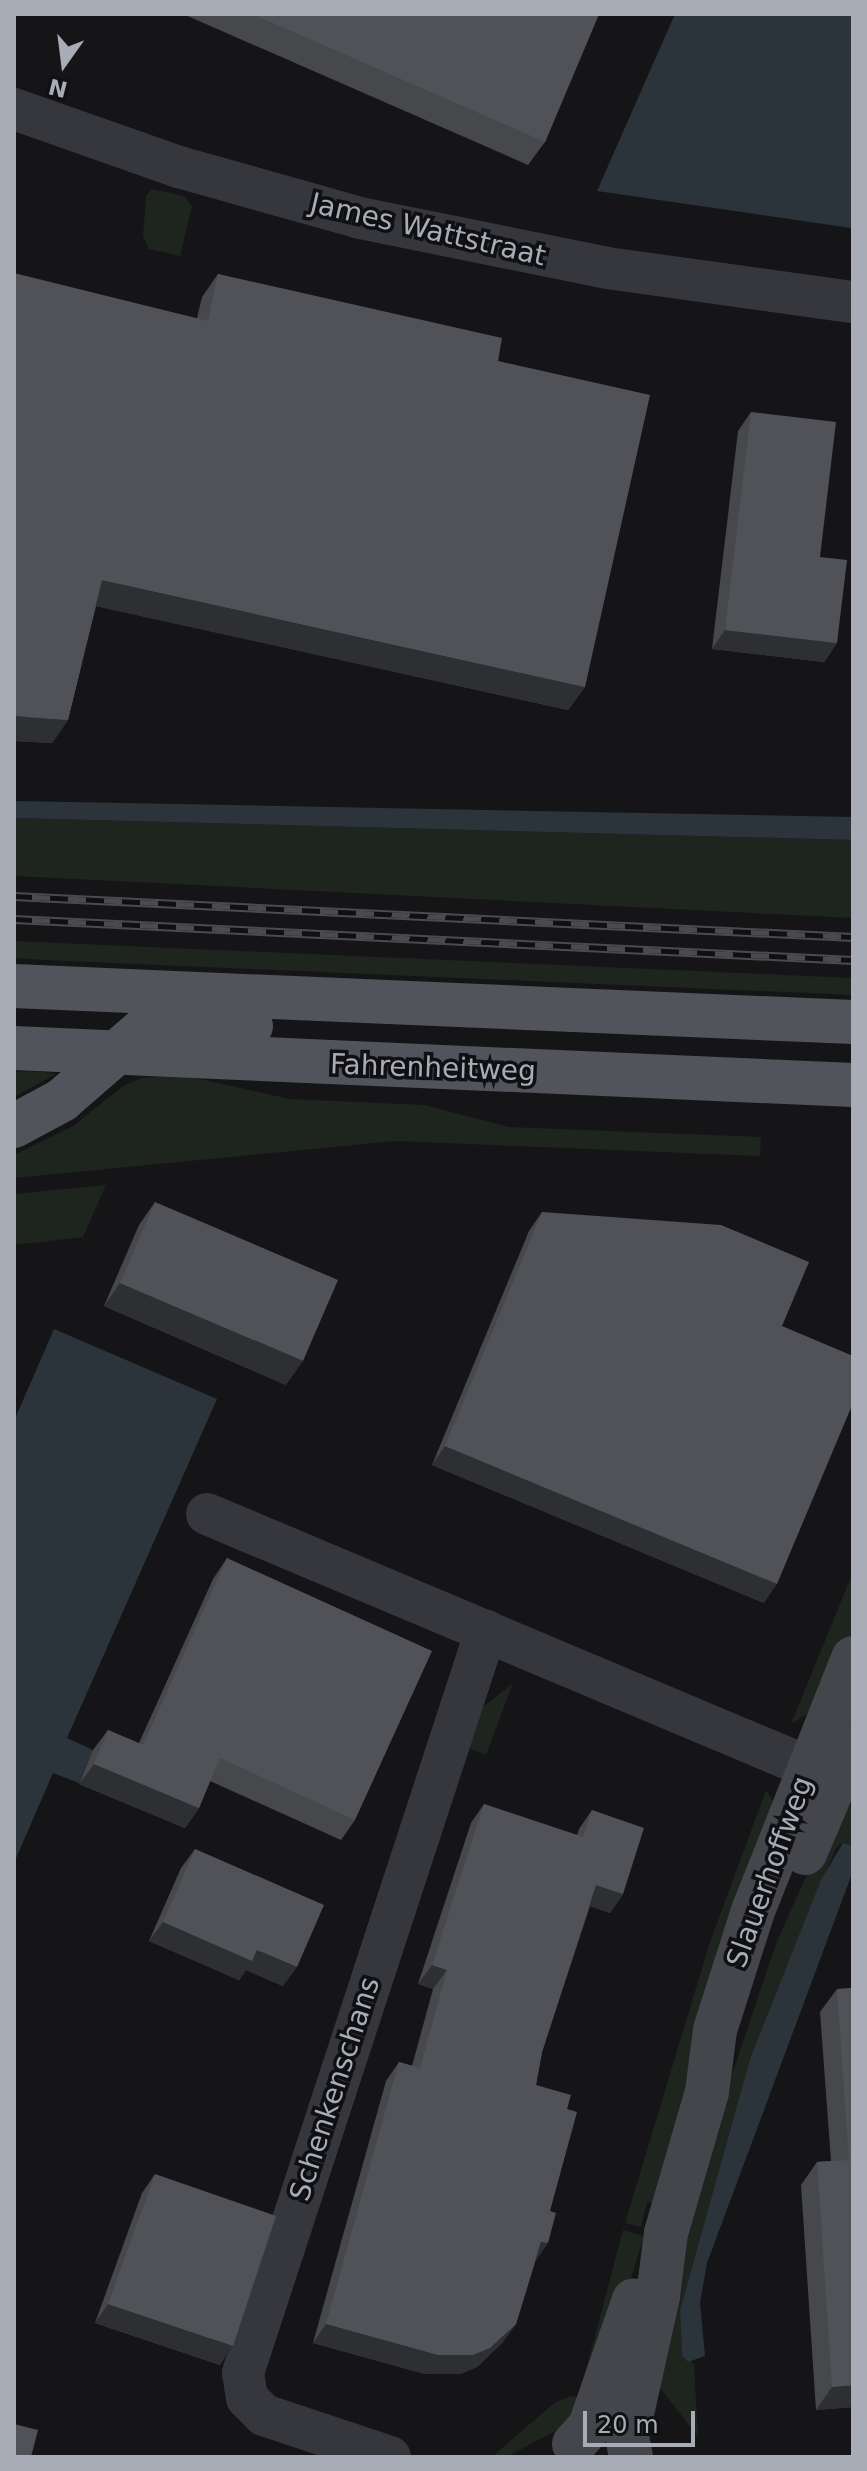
<!DOCTYPE html>
<html>
<head>
<meta charset="utf-8">
<style>
	body { margin:0 }
	#map { position:relative; width:867px; height:2471px; overflow:hidden; background:#151517; font-family:"DejaVu Sans",sans-serif }
	div>[style] { position:absolute }
	.green>* { inset:0; background:#1d251e }
	.water>* { inset:0; background:#2b343b }
	.street>* { height:42px; margin:-21px; padding:0 21px; transform-origin:21px; border-radius:21px; background:#36373c }
	.secondary>* { height:44px; margin:-22px; padding:0 22px; transform-origin:22px; border-radius:22px; background:#44464c }
	.primary>* { height:44px; margin:-22px; padding:0 22px; transform-origin:22px; border-radius:22px; background:#52545b }
	.rail>* { height:9px; margin-top:-4.5px; transform-origin:0; background:repeating-linear-gradient(90deg,#101012 0 18px,#494b51 0 36px); box-sizing:border-box; border-block:2px solid #494b51 }
	.wall>* { inset:0; background:#46484c }
	.shaded-wall>* { inset:0; background:#2e2f32 }
	.building>* { inset:0; background:#515258 }
	span { translate:-50% -50%; white-space:nowrap; text-align:center; line-height:1.15; -webkit-text-stroke:7px #101012; paint-order:stroke }
	.street-label { font-size:28px; color:#a7acb7 }
	.frame { position:absolute; inset:0; border:16px solid #a7acb7; pointer-events:none }
	.north { position:absolute; left:24px; top:24px; width:80px; height:80px; -webkit-text-stroke:6px #101012; paint-order:stroke; rotate:194deg; font-size:22px; font-weight:700; line-height:32px; text-align:center; color:#a7acb7 }
	.north::after { content:''; display:block; margin:auto; width:28px; height:36px; background:#a7acb7; clip-path:polygon(50% 0,100% 100%,50% 72%,0 100%) }
	.scale { position:absolute; left:583px; top:2411px; width:112px; height:36px; box-sizing:border-box; border:4px solid #a7acb7; border-top:0; padding-left:10px; font-size:24px; line-height:28px; white-space:nowrap; color:#a7acb7; -webkit-text-stroke:6px #101012; paint-order:stroke }
</style>
</head>
<body>
<div id="map">
	<div class="green">
		<div style="clip-path:polygon(152px 189px,184px 196px,192px 206px,180px 256px,149px 249px,143px 236px,146px 196px)"></div>
		<div style="clip-path:polygon(14px 818px,853px 840px,853px 918px,14px 876px)"></div>
		<div style="clip-path:polygon(14px 941px,853px 978px,853px 995px,44px 960px,14px 958px)"></div>
		<div style="clip-path:polygon(14px 1071px,45px 1072px,56px 1074px,14px 1097px)"></div>
		<div style="clip-path:polygon(182px 1075px,290px 1099px,424px 1105px,509px 1127px,761px 1137px,760px 1156px,395px 1141px,14px 1178px,14px 1155px,73px 1126px,123px 1086px,142px 1078px)"></div>
		<div style="clip-path:polygon(106px 1185px,83px 1237px,14px 1245px,14px 1194px)"></div>
		<div style="clip-path:polygon(853px 1572px,853px 1630px,822px 1705px,791px 1724px)"></div>
		<div style="clip-path:polygon(513px 1683px,486px 1755px,467px 1747px,483px 1707px)"></div>
		<div style="clip-path:polygon(766px 1790px,774px 1803px,653px 2203px,647px 2202px,641px 2227px,625px 2223px,709px 1945px)"></div>
		<div style="clip-path:polygon(853px 1804px,853px 1846px,843px 1843px,836px 1848px,750px 2059px,680px 2310px,682px 2355px,694px 2364px,698px 2437px,651px 2376px,667px 2297px,722px 2104px,777px 1941px,828px 1828px)"></div>
		<div style="clip-path:polygon(623px 2230px,644px 2236px,627px 2291px,585px 2374px)"></div>
		<div style="clip-path:polygon(571px 2396px,581px 2398px,565px 2426px,506px 2457px,492px 2457px,554px 2403px)"></div>
	</div>
	<div class="water">
		<div style="clip-path:polygon(675px 14px,853px 14px,851px 228px,597px 191px)"></div>
		<div style="clip-path:polygon(14px 801px,853px 817px,853px 840px,14px 818px)"></div>
		<div style="clip-path:polygon(54px 1329px,217px 1399px,67px 1738px,93px 1750px,79px 1783px,53px 1773px,14px 1863px,14px 1421px)"></div>
		<div style="clip-path:polygon(843px 1843px,853px 1846px,853px 1871px,707px 2263px,700px 2303px,705px 2356px,688px 2362px,682px 2355px,680px 2310px,750px 2059px,821px 1880px)"></div>
	</div>
	<div class="street">
		<div style="left:14px;top:109px;width:175px;rotate:19.4deg"></div>
		<div style="left:179px;top:167px;width:188px;rotate:15.7deg"></div>
		<div style="left:360px;top:218px;width:252px;rotate:11.4deg"></div>
		<div style="left:607px;top:268px;width:248px;rotate:7.9deg"></div>
		<div style="left:207px;top:1514px;width:652px;rotate:22.83deg"></div>
		<div style="left:390px;top:2457px;width:133px;rotate:-161.6deg"></div>
		<div style="left:264px;top:2415px;width:24px;rotate:-135deg"></div>
		<div style="left:247px;top:2398px;width:25px;rotate:-99deg"></div>
		<div style="left:243px;top:2373px;width:781px;rotate:-71.87deg"></div>
	</div>
	<div class="secondary">
		<div style="left:805px;top:1853px;width:122px;rotate:-66.8deg"></div>
		<div style="left:574px;top:2444px;width:24px;rotate:-48deg"></div>
		<div style="left:590px;top:2426px;width:133px;rotate:-70.8deg"></div>
		<div style="left:631px;top:2457px;width:21px;rotate:-101deg"></div>
		<div style="left:627px;top:2436px;width:143px;rotate:-77.5deg"></div>
		<div style="left:658px;top:2296px;width:64px;rotate:-82.8deg"></div>
		<div style="left:666px;top:2233px;width:147px;rotate:-73.8deg"></div>
		<div style="left:707px;top:2092px;width:63px;rotate:-82.6deg"></div>
		<div style="left:715px;top:2030px;width:125px;rotate:-72.3deg"></div>
		<div style="left:753px;top:1911px;width:272px;rotate:-68.4deg"></div>
	</div>
	<div class="primary">
		<div style="left:14px;top:986px;width:840px;rotate:2.46deg"></div>
		<div style="left:14px;top:1048px;width:840px;rotate:2.53deg"></div>
		<div style="left:14px;top:1126px;width:55px;rotate:-28.4deg"></div>
		<div style="left:62px;top:1100px;width:113px;rotate:-41deg"></div>
		<div style="left:147px;top:1026px;width:104px"></div>
	</div>
	<div class="rail">
		<div style="left:14px;top:896px;width:840px;rotate:2.8deg"></div>
		<div style="left:14px;top:919px;width:840px;rotate:2.8deg"></div>
	</div>
	<div class="wall">
		<div style="clip-path:polygon(183px 14px,599px 14px,545px 142px,528px 165px)"></div>
		<div style="clip-path:polygon(218px 274px,498px 361px,585px 687px,568px 710px,96px 606px,68px 720px,52px 743px,14px 741px,197px 318px,202px 297px)"></div>
		<div style="clip-path:polygon(751px 412px,820px 557px,837px 643px,824px 662px,712px 649px,738px 431px)"></div>
		<div style="clip-path:polygon(155px 1202px,286px 1385px,104px 1306px,139px 1225px)"></div>
		<div style="clip-path:polygon(542px 1212px,782px 1326px,764px 1603px,432px 1465px,529px 1231px)"></div>
		<div style="clip-path:polygon(227px 1558px,355px 1820px,341px 1840px,210px 1781px,199px 1808px,185px 1828px,79px 1784px,93px 1750px,108px 1730px,139px 1743px,213px 1579px)"></div>
		<div style="clip-path:polygon(484px 1804px,577px 1835px,579px 1829px,592px 1810px,623px 1894px,610px 1913px,590px 1906px,542px 2052px,536px 2085px,567px 2109px,535px 2262px,516px 2324px,502px 2343px,477px 2367px,460px 2374px,425px 2374px,313px 2343px,386px 2081px,399px 2062px,412px 2066px,433px 1989px,418px 1984px,471px 1823px)"></div>
		<div style="clip-path:polygon(195px 1849px,283px 1986px,246px 1970px,239px 1980px,149px 1941px,181px 1868px)"></div>
		<div style="clip-path:polygon(853px 1988px,853px 2407px,816px 2410px,801px 2185px,817px 2162px,831px 2161px,820px 2012px,837px 1989px)"></div>
		<div style="clip-path:polygon(155px 2174px,220px 2365px,95px 2323px,142px 2193px)"></div>
	</div>
	<div class="shaded-wall">
		<div style="clip-path:polygon(102px 580px,585px 687px,568px 710px,86px 604px)"></div>
		<div style="clip-path:polygon(725px 630px,837px 643px,824px 662px,712px 649px)"></div>
		<div style="clip-path:polygon(14px 716px,68px 720px,52px 743px,14px 741px)"></div>
		<div style="clip-path:polygon(120px 1283px,303px 1361px,286px 1385px,104px 1306px)"></div>
		<div style="clip-path:polygon(445px 1446px,777px 1584px,764px 1603px,432px 1465px)"></div>
		<div style="clip-path:polygon(94px 1764px,199px 1808px,185px 1828px,79px 1784px)"></div>
		<div style="clip-path:polygon(596px 1885px,623px 1894px,610px 1913px,583px 1904px)"></div>
		<div style="clip-path:polygon(163px 1922px,257px 1950px,297px 1967px,283px 1986px,246px 1970px,239px 1980px,149px 1941px)"></div>
		<div style="clip-path:polygon(432px 1965px,447px 1970px,433px 1989px,418px 1984px)"></div>
		<div style="clip-path:polygon(541px 2242px,548px 2243px,535px 2262px)"></div>
		<div style="clip-path:polygon(108px 2304px,233px 2346px,220px 2365px,95px 2323px)"></div>
		<div style="clip-path:polygon(326px 2324px,516px 2324px,502px 2343px,477px 2367px,460px 2374px,425px 2374px,313px 2343px)"></div>
		<div style="clip-path:polygon(853px 2385px,853px 2407px,816px 2410px,832px 2387px)"></div>
	</div>
	<div class="building">
		<div style="clip-path:polygon(252px 14px,599px 14px,545px 142px)"></div>
		<div style="clip-path:polygon(14px 273px,208px 321px,218px 274px,502px 338px,498px 361px,650px 395px,585px 687px,102px 580px,68px 720px,14px 716px)"></div>
		<div style="clip-path:polygon(751px 412px,836px 422px,820px 557px,847px 560px,837px 643px,725px 630px)"></div>
		<div style="clip-path:polygon(155px 1202px,338px 1280px,303px 1361px,120px 1283px)"></div>
		<div style="clip-path:polygon(542px 1212px,721px 1225px,809px 1262px,782px 1326px,853px 1356px,853px 1403px,777px 1584px,445px 1446px)"></div>
		<div style="clip-path:polygon(227px 1558px,432px 1651px,355px 1820px,220px 1758px,199px 1808px,94px 1764px,108px 1730px,143px 1745px)"></div>
		<div style="clip-path:polygon(484px 1804px,583px 1837px,592px 1810px,644px 1828px,623px 1894px,596px 1885px,542px 2052px,536px 2085px,571px 2095px,567px 2109px,577px 2112px,550px 2211px,556px 2213px,548px 2243px,541px 2242px,516px 2324px,490px 2348px,473px 2355px,438px 2355px,326px 2324px,399px 2062px,420px 2068px,447px 1970px,432px 1965px)"></div>
		<div style="clip-path:polygon(195px 1849px,324px 1905px,297px 1967px,257px 1950px,252px 1961px,163px 1922px)"></div>
		<div style="clip-path:polygon(853px 1988px,853px 2385px,832px 2387px,817px 2162px,849px 2160px,837px 1989px)"></div>
		<div style="clip-path:polygon(155px 2174px,276px 2216px,233px 2346px,108px 2304px)"></div>
		<div style="clip-path:polygon(14px 2424px,38px 2430px,31px 2457px,14px 2457px)"></div>
	</div>
	<div class="street-label">
		<span style="left:428px;top:230px;rotate:13deg">James Wattstraat</span>
		<span style="left:433px;top:1068px;rotate:2deg">Fahrenheitweg</span>
		<span style="left:770px;top:1872px;rotate:-70deg">Slauerhoffweg</span>
		<span style="left:335px;top:2089px;rotate:-72deg">Schenkenschans</span>
	</div>
	<div class="frame"></div>
	<div class="north">N</div>
	<div class="scale">20 m</div>
</div>
</body>
</html>
